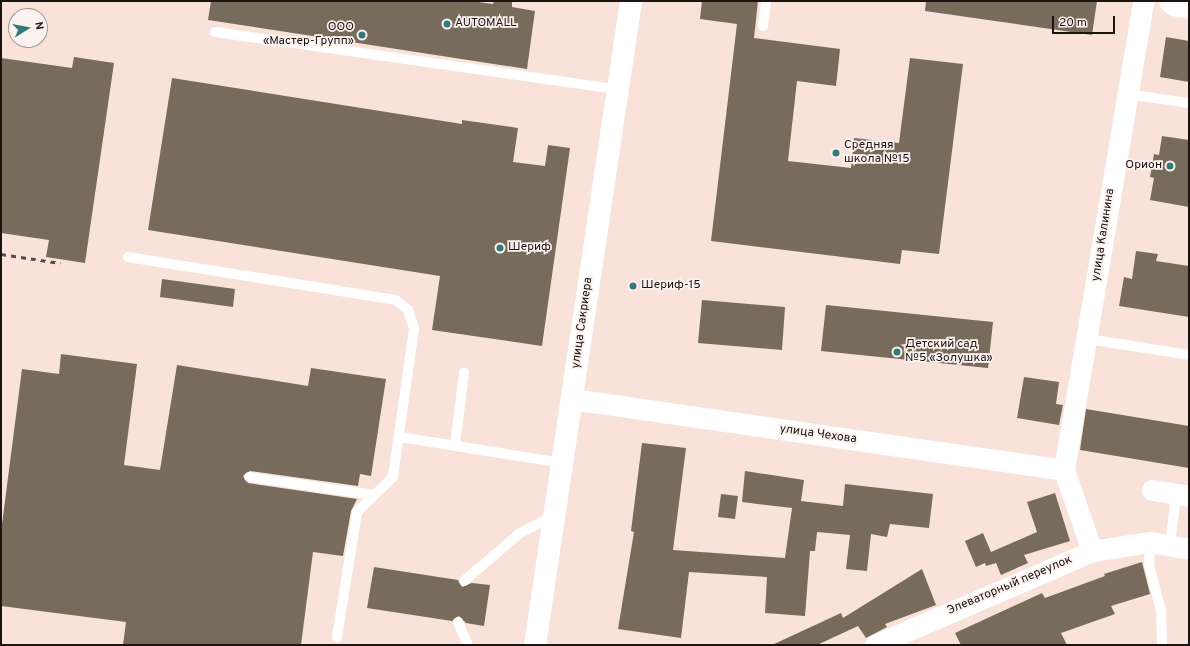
<!DOCTYPE html>
<html>
<head>
<meta charset="utf-8">
<style>
	body { margin:0 }
	#map { position:relative; width:1190px; height:646px; overflow:hidden; background:#f9e2d9; font-family:Overpass,sans-serif }
	div>[style] { position:absolute }
	.building>* { inset:0; background:#776b5b }
	.lane>* { height:10px; margin:-5px; padding:0 5px; transform-origin:5px; border-radius:5px; background:#fff }
	.street>* { height:21px; margin:-10.5px; padding:0 10.5px; transform-origin:10.5px; border-radius:10.5px; background:#fff }
	.secondary>* { height:22px; margin:-11px; padding:0 11px; transform-origin:11px; border-radius:11px; background:#fff }
	.rail>* { height:3px; margin-top:-1.5px; transform-origin:0; background:repeating-linear-gradient(90deg,#564b46 0 5px,transparent 0 10px) }
	.dots>* { width:11px; height:11px; translate:-50% -50%; box-sizing:border-box; border:2px solid #fcf2ef; border-radius:50% }
	span { translate:-50% -50%; white-space:nowrap; text-align:center; line-height:1.15; -webkit-text-stroke:3.5px #fcf2ef; paint-order:stroke }
	.poi-label { font-size:12px; color:#1b1410 }
	.left { translate:0 -50%; text-align:left }
	.right { translate:-100% -50%; text-align:right }
	.street-label { font-size:12px; color:#1b1410 }
	.frame { position:absolute; inset:0; border:2px solid #1b1410; pointer-events:none }
	.north { position:absolute; left:8px; top:8px; width:40px; height:40px; box-sizing:border-box; background:#fcf2ef; border:1px solid #a29996; border-radius:50%; rotate:79deg; font-size:11px; font-weight:700; line-height:16px; text-align:center; color:#1b1410 }
	.north::after { content:''; display:block; margin:auto; width:14px; height:18px; background:#327a77; clip-path:polygon(50% 0,100% 100%,50% 72%,0 100%) }
	.scale { position:absolute; left:1052px; top:16px; width:63px; height:18px; box-sizing:border-box; border:2px solid #1b1410; border-top:0; padding-left:5px; font-size:12px; line-height:14px; white-space:nowrap; color:#1b1410; -webkit-text-stroke:3px #fcf2ef; paint-order:stroke }
</style>
</head>
<body>
<div id="map">
	<div class="building">
		<div style="clip-path:polygon(211px 1px,471px 1px,493px 4px,494px 1px,512px 1px,512px 7px,535px 11px,527px 69px,208px 20px)"></div>
		<div style="clip-path:polygon(702px 1px,758px 1px,754px 38px,840px 49px,836px 86px,797px 81px,788px 161px,851px 168px,854px 138px,899px 143px,910px 58px,963px 64px,939px 254px,902px 250px,900px 264px,711px 241px,737px 24px,700px 19px)"></div>
		<div style="clip-path:polygon(926px 1px,1097px 1px,1092px 35px,925px 11px)"></div>
		<div style="clip-path:polygon(1166px 37px,1189px 41px,1189px 82px,1160px 77px)"></div>
		<div style="clip-path:polygon(74px 57px,114px 63px,85px 263px,46px 257px,49px 240px,1px 233px,1px 58px,72px 68px)"></div>
		<div style="clip-path:polygon(172px 78px,462px 124px,462px 120px,518px 128px,513px 162px,545px 166px,548px 145px,570px 148px,542px 346px,432px 330px,440px 276px,148px 230px)"></div>
		<div style="clip-path:polygon(1162px 136px,1189px 140px,1189px 207px,1150px 200px,1154px 178px,1150px 177px,1154px 154px,1159px 155px)"></div>
		<div style="clip-path:polygon(1136px 251px,1158px 254px,1156px 261px,1189px 266px,1189px 317px,1119px 306px,1124px 277px,1132px 279px)"></div>
		<div style="clip-path:polygon(162px 279px,235px 289px,233px 307px,160px 297px)"></div>
		<div style="clip-path:polygon(702px 300px,785px 307px,782px 350px,698px 343px)"></div>
		<div style="clip-path:polygon(826px 305px,993px 322px,988px 368px,821px 351px)"></div>
		<div style="clip-path:polygon(61px 354px,137px 364px,124px 465px,160px 470px,177px 365px,308px 386px,311px 368px,386px 379px,371px 476px,360px 474px,358px 486px,250px 471px,243px 476px,248px 483px,357px 499px,351px 511px,343px 556px,313px 552px,301px 645px,123px 645px,126px 622px,1px 606px,1px 532px,22px 369px,59px 374px)"></div>
		<div style="clip-path:polygon(1024px 377px,1059px 382px,1056px 404px,1063px 405px,1059px 425px,1017px 418px)"></div>
		<div style="clip-path:polygon(1086px 409px,1189px 426px,1189px 468px,1080px 450px)"></div>
		<div style="clip-path:polygon(642px 443px,686px 448px,673px 550px,785px 558px,792px 508px,742px 502px,745px 471px,804px 480px,801px 501px,843px 506px,845px 484px,933px 494px,929px 528px,890px 524px,887px 537px,871px 534px,867px 571px,846px 569px,850px 535px,817px 532px,815px 551px,810px 551px,805px 616px,765px 613px,767px 577px,689px 572px,681px 638px,618px 629px,634px 532px,631px 531px)"></div>
		<div style="clip-path:polygon(1055px 493px,1070px 541px,1024px 555px,1028px 563px,1001px 575px,996px 563px,986px 566px,985px 563px,976px 567px,965px 541px,983px 533px,991px 552px,1037px 532px,1027px 502px)"></div>
		<div style="clip-path:polygon(721px 494px,738px 496px,735px 519px,718px 517px)"></div>
		<div style="clip-path:polygon(1142px 562px,1150px 594px,1111px 606px,1115px 614px,1061px 633px,1067px 645px,961px 645px,955px 633px,1042px 593px,1045px 598px,1105px 576px,1104px 574px)"></div>
		<div style="clip-path:polygon(374px 567px,458px 580px,462px 587px,472px 583px,490px 585px,484px 626px,466px 623px,459px 616px,452px 621px,367px 608px)"></div>
		<div style="clip-path:polygon(922px 569px,936px 605px,885px 624px,887px 627px,866px 638px,858px 626px,817px 645px,772px 645px,841px 613px,843px 618px)"></div>
	</div>
	<div class="lane">
		<div style="left:763px;top:26px;width:25px;rotate:-83deg"></div>
		<div style="left:215px;top:32px;width:407px;rotate:8.1deg"></div>
		<div style="left:1127px;top:94px;width:63px;rotate:8.3deg"></div>
		<div style="left:128px;top:257px;width:271px;rotate:9.1deg"></div>
		<div style="left:396px;top:300px;width:16px;rotate:40deg"></div>
		<div style="left:408px;top:310px;width:20px;rotate:72deg"></div>
		<div style="left:414px;top:329px;width:149px;rotate:98.1deg"></div>
		<div style="left:393px;top:477px;width:50px;rotate:135.8deg"></div>
		<div style="left:357px;top:512px;width:127px;rotate:99.1deg"></div>
		<div style="left:1087px;top:339px;width:103px;rotate:8.9deg"></div>
		<div style="left:400px;top:437px;width:165px;rotate:9.1deg"></div>
		<div style="left:455px;top:445px;width:73px;rotate:-82.9deg"></div>
		<div style="left:249px;top:477px;width:126px;rotate:8.2deg"></div>
		<div style="left:1150px;top:542px;width:23px;rotate:92deg"></div>
		<div style="left:1149px;top:565px;width:47px;rotate:75.1deg"></div>
		<div style="left:1161px;top:610px;width:35px;rotate:88deg"></div>
		<div style="left:1170px;top:546px;width:52px;rotate:-83.4deg"></div>
		<div style="left:464px;top:581px;width:74px;rotate:-40.6deg"></div>
		<div style="left:520px;top:533px;width:38px;rotate:-27deg"></div>
		<div style="left:458px;top:622px;width:25px;rotate:67deg"></div>
	</div>
	<div class="street">
		<div style="left:1169px;top:1px;width:6px;rotate:45deg"></div>
		<div style="left:1173px;top:5px;width:16px;rotate:11deg"></div>
		<div style="left:572px;top:399px;width:497px;rotate:8.2deg"></div>
		<div style="left:1152px;top:490px;width:37px;rotate:9deg"></div>
		<div style="left:1092px;top:551px;width:86px;rotate:-109.1deg"></div>
		<div style="left:1064px;top:470px;width:476px;rotate:-80.4deg"></div>
		<div style="left:875px;top:645px;width:236px;rotate:-23.4deg"></div>
		<div style="left:1092px;top:551px;width:59px;rotate:-8.8deg"></div>
		<div style="left:1150px;top:542px;width:40px;rotate:10deg"></div>
	</div>
	<div class="secondary">
		<div style="left:535px;top:645px;width:651px;rotate:-81.52deg"></div>
	</div>
	<div class="rail">
		<div style="left:1px;top:254px;width:60px;rotate:8.7deg"></div>
	</div>
	<div class="dots">
		<div style="left:447px;top:24px;background:#327a77"></div>
		<div style="left:362px;top:35px;background:#327a77"></div>
		<div style="left:836px;top:153px;background:#327a77"></div>
		<div style="left:1170px;top:166px;background:#327a77"></div>
		<div style="left:500px;top:248px;background:#327a77"></div>
		<div style="left:633px;top:286px;background:#327a77"></div>
		<div style="left:897px;top:352px;background:#327a77"></div>
	</div>
	<div class="poi-label">
		<span class="left" style="left:455px;top:24px">AUTOMALL</span>
		<span class="right" style="left:354px;top:35px">ООО<br>«Мастер-Групп»</span>
		<span class="left" style="left:844px;top:153px">Средняя<br>школа №15</span>
		<span class="right" style="left:1162px;top:166px">Орион</span>
		<span class="left" style="left:508px;top:248px">Шериф</span>
		<span class="left" style="left:641px;top:286px">Шериф-15</span>
		<span class="left" style="left:905px;top:352px">Детский сад<br>№5 «Золушка»</span>
	</div>
	<div class="street-label">
		<span style="left:1104px;top:235px;rotate:-81deg">улица Калинина</span>
		<span style="left:583px;top:323px;rotate:-82deg">улица Сакриера</span>
		<span style="left:818px;top:435px;rotate:8deg">улица Чехова</span>
		<span style="left:1010px;top:586px;rotate:-23deg">Элеваторный переулок</span>
	</div>
	<div class="frame"></div>
	<div class="north">N</div>
	<div class="scale">20 m</div>
</div>
</body>
</html>
